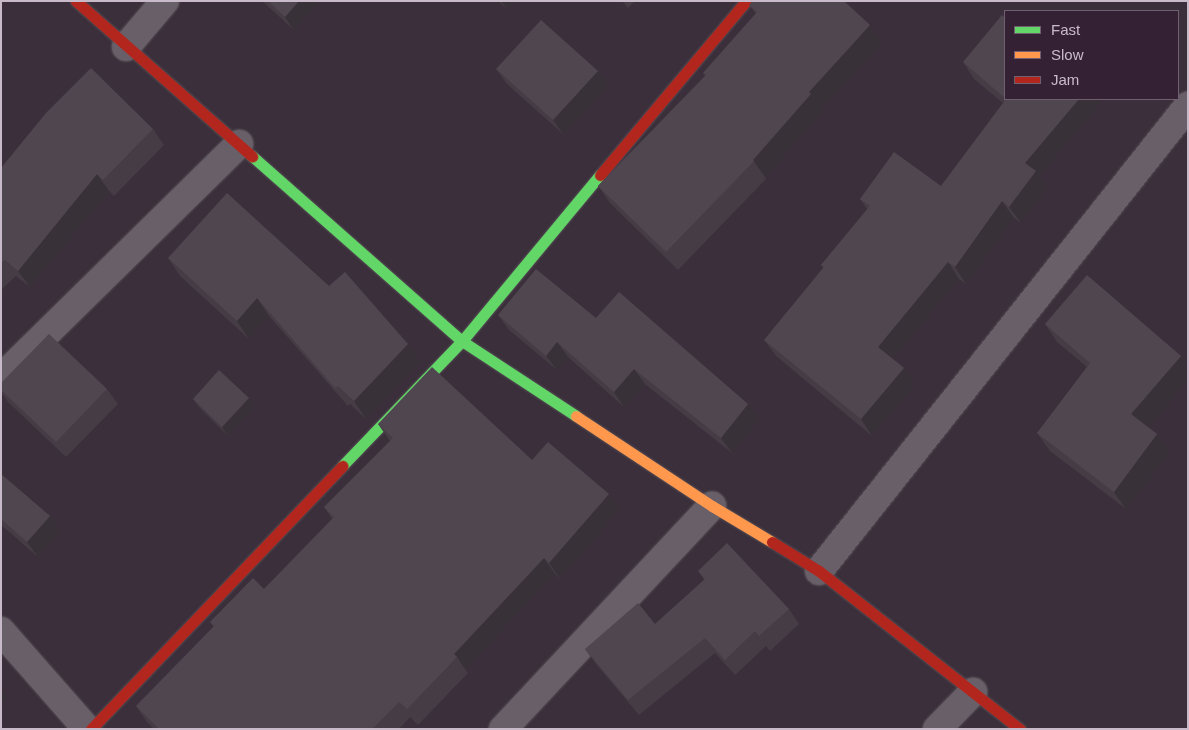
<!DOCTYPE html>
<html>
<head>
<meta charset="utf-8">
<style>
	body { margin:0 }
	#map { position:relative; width:1189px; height:730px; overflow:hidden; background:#3a2f3a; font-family:Arial,sans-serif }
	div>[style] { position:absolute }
	.roads { filter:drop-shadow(0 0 1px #544c54) drop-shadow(0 0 1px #544c54) }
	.street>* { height:28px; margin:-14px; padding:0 14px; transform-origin:14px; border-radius:14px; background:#685f68 }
	.fast>* { height:11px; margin:-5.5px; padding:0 5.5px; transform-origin:5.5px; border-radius:5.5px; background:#63d668 }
	.slow>* { height:11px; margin:-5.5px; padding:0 5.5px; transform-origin:5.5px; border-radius:5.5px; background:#ff974d }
	.jam>* { height:11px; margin:-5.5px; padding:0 5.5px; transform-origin:5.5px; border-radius:5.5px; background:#b3261e }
	.wall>* { inset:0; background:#453c45 }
	.shaded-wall>* { inset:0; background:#383138 }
	.building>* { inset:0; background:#504650 }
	span { translate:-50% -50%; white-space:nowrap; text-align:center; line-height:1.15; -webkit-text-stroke:4px #342234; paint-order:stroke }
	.frame { position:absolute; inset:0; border:2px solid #c9bac9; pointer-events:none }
	.legend { position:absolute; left:1004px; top:10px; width:175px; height:90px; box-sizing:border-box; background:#342234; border:1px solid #705f70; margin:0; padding:6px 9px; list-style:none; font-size:15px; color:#c9bac9 }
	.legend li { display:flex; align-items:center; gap:10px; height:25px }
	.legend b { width:25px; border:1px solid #705f70 }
</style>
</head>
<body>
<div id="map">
	<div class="roads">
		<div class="street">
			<div style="left:126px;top:47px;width:60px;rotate:-49.7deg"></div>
			<div style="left:1px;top:378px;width:334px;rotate:-44.5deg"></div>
			<div style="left:819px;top:571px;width:594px;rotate:-51.57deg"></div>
			<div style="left:1px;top:631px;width:130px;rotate:48.7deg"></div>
			<div style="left:503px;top:729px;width:306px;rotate:-46.9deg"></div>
			<div style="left:937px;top:729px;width:52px;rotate:-45.8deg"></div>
		</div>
		<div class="fast">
			<div style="left:252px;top:156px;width:280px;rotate:41.4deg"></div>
			<div style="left:462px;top:341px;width:136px;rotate:33.3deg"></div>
			<div style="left:342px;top:466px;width:173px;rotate:-46.2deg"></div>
			<div style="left:462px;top:341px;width:216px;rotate:-50.3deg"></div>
		</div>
		<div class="slow">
			<div style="left:576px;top:416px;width:163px;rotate:33.5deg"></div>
			<div style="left:712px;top:506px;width:70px;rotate:31deg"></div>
		</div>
		<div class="jam">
			<div style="left:76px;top:1px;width:235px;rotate:41.4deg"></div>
			<div style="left:600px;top:175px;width:227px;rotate:-50deg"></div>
			<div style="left:772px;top:542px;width:55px;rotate:31.7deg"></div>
			<div style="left:819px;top:571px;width:256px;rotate:38.2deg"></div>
			<div style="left:91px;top:729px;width:364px;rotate:-46.3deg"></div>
		</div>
	</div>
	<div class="wall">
		<div style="clip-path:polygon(262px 1px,321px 1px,294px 30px)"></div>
		<div style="clip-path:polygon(498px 1px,515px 1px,507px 9px)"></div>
		<div style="clip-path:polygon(622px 1px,635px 1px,628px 8px)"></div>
		<div style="clip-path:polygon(749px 5px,882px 43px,821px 109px,823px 112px,765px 177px,766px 179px,678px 270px,610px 203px,598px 186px,705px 76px,703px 73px,756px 14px)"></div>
		<div style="clip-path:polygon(1005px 18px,1005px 99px,1100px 103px,1039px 176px,1047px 188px,1021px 223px,1014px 218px,966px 284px,959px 279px,893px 359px,904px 368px,915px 384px,872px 436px,776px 356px,764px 340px,823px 268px,821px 265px,867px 209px,860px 199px,941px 186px,1003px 103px,974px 79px,963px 62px)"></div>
		<div style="clip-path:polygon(496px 69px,598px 71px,608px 86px,564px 135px,507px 84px)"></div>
		<div style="clip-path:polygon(153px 129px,164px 145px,114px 196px,109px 191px,30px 287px,16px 276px,1px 290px,1px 168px)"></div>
		<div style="clip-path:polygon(168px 258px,329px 286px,420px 362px,366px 419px,350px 404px,348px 406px,269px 316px,249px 339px,180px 276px)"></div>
		<div style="clip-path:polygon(498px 315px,596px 318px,748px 404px,759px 419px,732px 453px,645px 384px,624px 407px,568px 357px,557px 370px,509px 330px)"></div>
		<div style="clip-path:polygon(1045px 324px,1181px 356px,1188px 366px,1188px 381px,1148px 427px,1157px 434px,1170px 452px,1126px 509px,1050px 451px,1037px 433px,1087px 367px,1057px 342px)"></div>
		<div style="clip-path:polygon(1px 383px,107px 389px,118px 404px,66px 457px,8px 402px,1px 392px)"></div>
		<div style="clip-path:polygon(193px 399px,254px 406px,227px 435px,199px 407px)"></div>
		<div style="clip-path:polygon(378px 424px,532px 460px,620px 509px,560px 579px,555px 574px,465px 669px,468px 673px,418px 725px,410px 717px,399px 729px,154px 729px,147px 722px,136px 706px,214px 627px,210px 622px,264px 589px,332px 519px,324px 507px,390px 441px)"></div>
		<div style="clip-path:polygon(1px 474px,50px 516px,61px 531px,38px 557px,1px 525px)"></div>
		<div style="clip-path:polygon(698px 571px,789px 609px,799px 624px,770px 651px,766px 646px,735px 675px,715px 653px,639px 715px,596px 664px,585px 649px,655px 624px,704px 580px)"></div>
	</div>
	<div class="shaded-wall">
		<div style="clip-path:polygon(299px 1px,321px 1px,294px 30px,285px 17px)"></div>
		<div style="clip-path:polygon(501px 1px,515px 1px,507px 9px)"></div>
		<div style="clip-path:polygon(870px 25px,882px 43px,821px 109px,823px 112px,765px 177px,753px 160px,809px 92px)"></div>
		<div style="clip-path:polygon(598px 71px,608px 86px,564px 135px,553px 120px)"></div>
		<div style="clip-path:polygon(1079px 99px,1097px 99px,1100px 103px,1039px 176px,1047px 188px,1021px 223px,1009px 207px,1025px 163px)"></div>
		<div style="clip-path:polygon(97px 174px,109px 191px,30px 287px,18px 271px)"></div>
		<div style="clip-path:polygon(1002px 201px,1014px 218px,966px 284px,955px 267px)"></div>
		<div style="clip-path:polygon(948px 262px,959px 279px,890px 363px,878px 347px)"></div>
		<div style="clip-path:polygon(257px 298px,269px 316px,249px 339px,237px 321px)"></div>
		<div style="clip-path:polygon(557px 342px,568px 357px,557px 370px,546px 356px)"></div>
		<div style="clip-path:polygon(408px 344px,420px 362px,366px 419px,354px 401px)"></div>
		<div style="clip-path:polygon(1181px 356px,1188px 366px,1188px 381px,1144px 432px,1131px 414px)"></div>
		<div style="clip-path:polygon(904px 368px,915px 384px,872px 436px,861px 419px)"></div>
		<div style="clip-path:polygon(634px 369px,645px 384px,624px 407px,614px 392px)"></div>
		<div style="clip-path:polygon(249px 398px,254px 406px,227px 435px,222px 427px)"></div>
		<div style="clip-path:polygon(748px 404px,759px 419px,732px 453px,721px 438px)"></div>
		<div style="clip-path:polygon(1157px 434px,1170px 452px,1126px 509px,1114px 492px)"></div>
		<div style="clip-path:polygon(609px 494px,620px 509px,560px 579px,549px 563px)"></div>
		<div style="clip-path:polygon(50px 516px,61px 531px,38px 557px,27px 542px)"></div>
		<div style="clip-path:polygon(544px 558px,555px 574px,465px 669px,457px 657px,454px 654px)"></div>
		<div style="clip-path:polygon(1px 689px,7px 698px,1px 705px)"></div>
	</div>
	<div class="building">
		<div style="clip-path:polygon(268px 1px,299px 1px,285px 17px)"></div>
		<div style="clip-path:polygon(753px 1px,844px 1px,870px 25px,809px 92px,811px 94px,753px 160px,754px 161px,666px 252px,598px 186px,706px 75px,703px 73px,757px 12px,749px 5px)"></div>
		<div style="clip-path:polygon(1002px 15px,1005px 18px,1005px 98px,963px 62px)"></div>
		<div style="clip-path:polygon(541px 20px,598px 71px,553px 120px,496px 69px)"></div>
		<div style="clip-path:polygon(91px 68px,153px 129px,103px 180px,97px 174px,18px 271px,5px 260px,1px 263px,1px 168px,46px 113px)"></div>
		<div style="clip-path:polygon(1006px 99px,1079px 99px,1025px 163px,1036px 171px,1009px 207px,1002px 201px,955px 267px,948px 262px,878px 347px,904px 368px,861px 419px,764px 340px,824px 267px,821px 265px,870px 206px,860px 199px,894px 152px,941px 186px)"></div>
		<div style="clip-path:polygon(227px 193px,329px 286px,345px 272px,408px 344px,354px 401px,338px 386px,335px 388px,257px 298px,237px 321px,168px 258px)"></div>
		<div style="clip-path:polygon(536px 269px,596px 318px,619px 292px,748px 404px,721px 438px,634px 369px,614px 392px,557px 342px,546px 356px,498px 315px)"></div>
		<div style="clip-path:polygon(1087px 275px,1181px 356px,1131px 414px,1157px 434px,1114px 492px,1037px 433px,1090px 363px,1045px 324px)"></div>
		<div style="clip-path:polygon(49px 334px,107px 389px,56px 442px,1px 390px,1px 383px)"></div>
		<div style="clip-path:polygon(432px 367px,532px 460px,548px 442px,609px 494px,549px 563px,544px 558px,454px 654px,457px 657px,407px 709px,399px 702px,372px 729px,159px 729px,136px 706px,214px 626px,210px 622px,253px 578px,264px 589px,334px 517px,324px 507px,393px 438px,378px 424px)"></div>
		<div style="clip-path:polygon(219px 370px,249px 398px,222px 427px,193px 399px)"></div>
		<div style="clip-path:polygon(1px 474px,50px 516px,27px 542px,1px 519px)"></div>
		<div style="clip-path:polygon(727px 543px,789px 609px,759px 636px,755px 631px,725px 660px,705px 638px,628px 700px,585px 649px,638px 603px,655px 624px,705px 579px,698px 571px)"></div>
	</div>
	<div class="frame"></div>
	<ul class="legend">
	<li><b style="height:6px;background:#63d668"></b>Fast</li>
	<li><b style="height:6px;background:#ff974d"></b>Slow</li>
	<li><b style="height:6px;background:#b3261e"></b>Jam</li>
	</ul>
</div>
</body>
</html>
